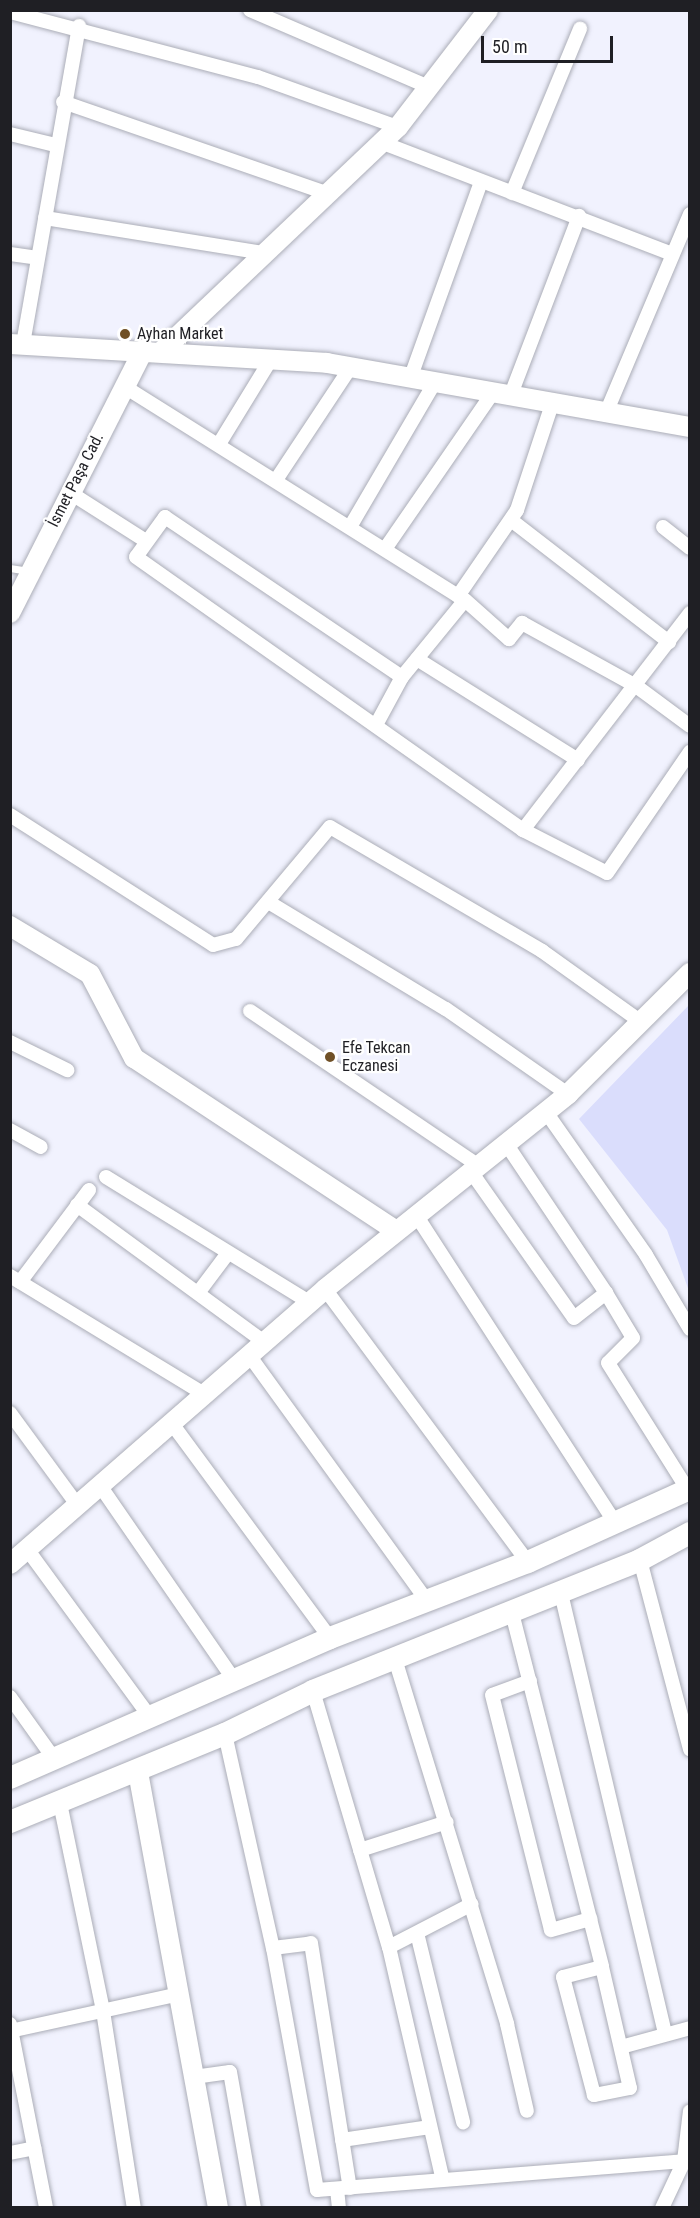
<!DOCTYPE html>
<html>
<head>
<meta charset="utf-8">
<style>
	body { margin:0 }
	#map { position:relative; width:700px; height:2218px; overflow:hidden; background:#f1f2fe; font-family:"Roboto Condensed",sans-serif }
	div>[style] { position:absolute }
	.green>* { inset:0; background:#daddfc }
	.roads { filter:drop-shadow(0 0 2px #abadb7) drop-shadow(0 0 2px #abadb7) }
	.lane>* { height:7px; margin:-3.5px; padding:0 3.5px; transform-origin:3.5px; border-radius:3.5px; background:#fff }
	.street>* { height:14px; margin:-7px; padding:0 7px; transform-origin:7px; border-radius:7px; background:#fff }
	.secondary>* { height:20px; margin:-10px; padding:0 10px; transform-origin:10px; border-radius:10px; background:#fff }
	.primary>* { height:22px; margin:-11px; padding:0 11px; transform-origin:11px; border-radius:11px; background:#fff }
	.dots>* { width:16px; height:16px; translate:-50% -50%; box-sizing:border-box; border:3px solid #fff; border-radius:50% }
	span { translate:-50% -50%; white-space:nowrap; text-align:center; line-height:1.15; -webkit-text-stroke:4.5px #fff; paint-order:stroke }
	.poi-label { font-size:16px; color:#1f1f24 }
	.left { translate:0 -50%; text-align:left }
	.street-label { font-size:16px; color:#1f1f24 }
	.frame { position:absolute; inset:0; border:12px solid #1f1f24; pointer-events:none }
	.scale { position:absolute; left:481px; top:36px; width:132px; height:27px; box-sizing:border-box; border:3px solid #1f1f24; border-top:0; padding-left:8px; font-size:18px; line-height:21px; white-space:nowrap; color:#1f1f24; -webkit-text-stroke:4px #fff; paint-order:stroke }
</style>
</head>
<body>
<div id="map">
	<div class="green">
		<div style="clip-path:polygon(689px 1005px,689px 1291px,667px 1230px,579px 1119px)"></div>
	</div>
	<div class="roads">
		<div class="lane">
			<div style="left:10px;top:568px;width:19px;rotate:9deg"></div>
		</div>
		<div class="street">
			<div style="left:250px;top:10px;width:197px;rotate:23.3deg"></div>
			<div style="left:10px;top:12px;width:256px;rotate:14.7deg"></div>
			<div style="left:258px;top:77px;width:149px;rotate:19.7deg"></div>
			<div style="left:63px;top:102px;width:281px;rotate:19.1deg"></div>
			<div style="left:10px;top:134px;width:46px;rotate:13.7deg"></div>
			<div style="left:383px;top:143px;width:310px;rotate:21deg"></div>
			<div style="left:512px;top:193px;width:178px;rotate:-67.5deg"></div>
			<div style="left:45px;top:218px;width:222px;rotate:9.1deg"></div>
			<div style="left:10px;top:254px;width:28px;rotate:8deg"></div>
			<div style="left:23px;top:344px;width:323px;rotate:-80deg"></div>
			<div style="left:410px;top:379px;width:209px;rotate:-70.2deg"></div>
			<div style="left:125px;top:387px;width:401px;rotate:32.1deg"></div>
			<div style="left:465px;top:600px;width:59px;rotate:41.6deg"></div>
			<div style="left:509px;top:639px;width:21px;rotate:-51deg"></div>
			<div style="left:522px;top:623px;width:130px;rotate:28.9deg"></div>
			<div style="left:636px;top:686px;width:67px;rotate:36.5deg"></div>
			<div style="left:510px;top:397px;width:194px;rotate:-69.1deg"></div>
			<div style="left:606px;top:413px;width:216px;rotate:-67.1deg"></div>
			<div style="left:219px;top:444px;width:100px;rotate:-58.5deg"></div>
			<div style="left:276px;top:480px;width:134px;rotate:-56.5deg"></div>
			<div style="left:69px;top:492px;width:91px;rotate:32.5deg"></div>
			<div style="left:511px;top:520px;width:200px;rotate:37.7deg"></div>
			<div style="left:350px;top:527px;width:166px;rotate:-59.6deg"></div>
			<div style="left:663px;top:527px;width:34px;rotate:38deg"></div>
			<div style="left:385px;top:549px;width:188px;rotate:-55.4deg"></div>
			<div style="left:458px;top:596px;width:104px;rotate:-55.5deg"></div>
			<div style="left:517px;top:510px;width:112px;rotate:-71.7deg"></div>
			<div style="left:417px;top:659px;width:190px;rotate:32.1deg"></div>
			<div style="left:402px;top:677px;width:286px;rotate:-146deg"></div>
			<div style="left:165px;top:517px;width:49px;rotate:125.9deg"></div>
			<div style="left:136px;top:557px;width:474px;rotate:35.2deg"></div>
			<div style="left:523px;top:830px;width:94px;rotate:27.1deg"></div>
			<div style="left:607px;top:873px;width:147px;rotate:-55.6deg"></div>
			<div style="left:376px;top:725px;width:55px;rotate:-61.6deg"></div>
			<div style="left:402px;top:677px;width:99px;rotate:-50.7deg"></div>
			<div style="left:10px;top:815px;width:241px;rotate:32.6deg"></div>
			<div style="left:213px;top:945px;width:24px;rotate:-15deg"></div>
			<div style="left:236px;top:939px;width:146px;rotate:-50deg"></div>
			<div style="left:330px;top:827px;width:246px;rotate:30.3deg"></div>
			<div style="left:542px;top:951px;width:122px;rotate:35.6deg"></div>
			<div style="left:523px;top:830px;width:274px;rotate:-52.4deg"></div>
			<div style="left:270px;top:903px;width:205px;rotate:31.1deg"></div>
			<div style="left:446px;top:1009px;width:149px;rotate:34.9deg"></div>
			<div style="left:250px;top:1011px;width:278px;rotate:34.1deg"></div>
			<div style="left:10px;top:1042px;width:64px;rotate:26.2deg"></div>
			<div style="left:546px;top:1112px;width:174px;rotate:55deg"></div>
			<div style="left:646px;top:1255px;width:86px;rotate:59.3deg"></div>
			<div style="left:10px;top:1130px;width:35px;rotate:29deg"></div>
			<div style="left:507px;top:1145px;width:178px;rotate:56.2deg"></div>
			<div style="left:472px;top:1173px;width:177px;rotate:54.9deg"></div>
			<div style="left:574px;top:1318px;width:41px;rotate:-38deg"></div>
			<div style="left:606px;top:1293px;width:52px;rotate:59deg"></div>
			<div style="left:633px;top:1338px;width:35px;rotate:135deg"></div>
			<div style="left:608px;top:1363px;width:150px;rotate:57.8deg"></div>
			<div style="left:106px;top:1177px;width:238px;rotate:31.6deg"></div>
			<div style="left:77px;top:1205px;width:230px;rotate:36.2deg"></div>
			<div style="left:418px;top:1218px;width:361px;rotate:57.1deg"></div>
			<div style="left:10px;top:1276px;width:229px;rotate:31.3deg"></div>
			<div style="left:20px;top:1282px;width:115px;rotate:-53.1deg"></div>
			<div style="left:325px;top:1289px;width:340px;rotate:53.4deg"></div>
			<div style="left:198px;top:1293px;width:50px;rotate:-53.1deg"></div>
			<div style="left:249px;top:1355px;width:304px;rotate:54.1deg"></div>
			<div style="left:10px;top:1413px;width:115px;rotate:53.8deg"></div>
			<div style="left:173px;top:1425px;width:265px;rotate:53.6deg"></div>
			<div style="left:101px;top:1487px;width:236px;rotate:55.4deg"></div>
			<div style="left:27px;top:1549px;width:208px;rotate:53.8deg"></div>
			<div style="left:640px;top:1560px;width:196px;rotate:75.2deg"></div>
			<div style="left:560px;top:1589px;width:456px;rotate:76.7deg"></div>
			<div style="left:511px;top:1609px;width:369px;rotate:75.7deg"></div>
			<div style="left:602px;top:1967px;width:124px;rotate:77deg"></div>
			<div style="left:630px;top:2088px;width:37px;rotate:169deg"></div>
			<div style="left:594px;top:2095px;width:122px;rotate:-104.7deg"></div>
			<div style="left:563px;top:1977px;width:40px;rotate:-14.4deg"></div>
			<div style="left:395px;top:1659px;width:382px;rotate:72.9deg"></div>
			<div style="left:507px;top:2024px;width:89px;rotate:77.1deg"></div>
			<div style="left:530px;top:1681px;width:40px;rotate:159.8deg"></div>
			<div style="left:492px;top:1695px;width:242px;rotate:75.9deg"></div>
			<div style="left:551px;top:1930px;width:41px;rotate:-15.8deg"></div>
			<div style="left:313px;top:1691px;width:267px;rotate:73.5deg"></div>
			<div style="left:389px;top:1947px;width:235px;rotate:77deg"></div>
			<div style="left:10px;top:1697px;width:77px;rotate:54.5deg"></div>
			<div style="left:225px;top:1734px;width:219px;rotate:77.4deg"></div>
			<div style="left:273px;top:1948px;width:246px;rotate:79.7deg"></div>
			<div style="left:317px;top:2190px;width:368px;rotate:-4.5deg"></div>
			<div style="left:60px;top:1803px;width:212px;rotate:78.3deg"></div>
			<div style="left:103px;top:2011px;width:199px;rotate:81.1deg"></div>
			<div style="left:360px;top:1850px;width:91px;rotate:-17.8deg"></div>
			<div style="left:417px;top:1933px;width:195px;rotate:76.3deg"></div>
			<div style="left:389px;top:1947px;width:93px;rotate:-27.4deg"></div>
			<div style="left:273px;top:1948px;width:38px;rotate:-7deg"></div>
			<div style="left:311px;top:1943px;width:248px;rotate:81deg"></div>
			<div style="left:10px;top:2024px;width:187px;rotate:78.9deg"></div>
			<div style="left:10px;top:2031px;width:173px;rotate:-12.3deg"></div>
			<div style="left:621px;top:2047px;width:72px;rotate:-15.4deg"></div>
			<div style="left:194px;top:2077px;width:36px;rotate:-8deg"></div>
			<div style="left:230px;top:2072px;width:138px;rotate:80deg"></div>
			<div style="left:342px;top:2140px;width:89px;rotate:-8.4deg"></div>
			<div style="left:10px;top:2153px;width:25px;rotate:-11deg"></div>
			<div style="left:337px;top:2189px;width:19px;rotate:84deg"></div>
			<div style="left:662px;top:2208px;width:52px;rotate:-64.9deg"></div>
			<div style="left:684px;top:2161px;width:50px;rotate:-83.2deg"></div>
		</div>
		<div class="secondary">
			<div style="left:10px;top:344px;width:318px;rotate:3.4deg"></div>
			<div style="left:327px;top:363px;width:369px;rotate:10deg"></div>
			<div style="left:163px;top:350px;width:324px;rotate:-43.5deg"></div>
			<div style="left:398px;top:127px;width:148px;rotate:-52.4deg"></div>
			<div style="left:10px;top:613px;width:296px;rotate:-63.1deg"></div>
			<div style="left:10px;top:926px;width:93px;rotate:31deg"></div>
			<div style="left:90px;top:974px;width:95px;rotate:62.4deg"></div>
			<div style="left:134px;top:1058px;width:314px;rotate:33.4deg"></div>
			<div style="left:10px;top:1564px;width:418px;rotate:-41.1deg"></div>
			<div style="left:325px;top:1289px;width:312px;rotate:-38.7deg"></div>
			<div style="left:568px;top:1094px;width:172px;rotate:-44.8deg"></div>
			<div style="left:138px;top:1772px;width:443px;rotate:79.6deg"></div>
		</div>
		<div class="primary">
			<div style="left:10px;top:1778px;width:349px;rotate:-23.6deg"></div>
			<div style="left:330px;top:1638px;width:212px;rotate:-21deg"></div>
			<div style="left:528px;top:1562px;width:178px;rotate:-24.3deg"></div>
			<div style="left:10px;top:1822px;width:232px;rotate:-22.3deg"></div>
			<div style="left:225px;top:1734px;width:98px;rotate:-26deg"></div>
			<div style="left:313px;top:1691px;width:352px;rotate:-21.8deg"></div>
			<div style="left:640px;top:1560px;width:57px;rotate:-28.4deg"></div>
		</div>
	</div>
	<div class="dots">
		<div style="left:125px;top:334px;background:#705026"></div>
		<div style="left:330px;top:1057px;background:#705026"></div>
	</div>
	<div class="poi-label">
		<span class="left" style="left:137px;top:334px">Ayhan Market</span>
		<span class="left" style="left:342px;top:1057px">Efe Tekcan<br>Eczanesi</span>
	</div>
	<div class="street-label">
		<span style="left:76px;top:480px;rotate:-63deg">İsmet Paşa Cad.</span>
	</div>
	<div class="frame"></div>
	<div class="scale">50 m</div>
</div>
</body>
</html>
